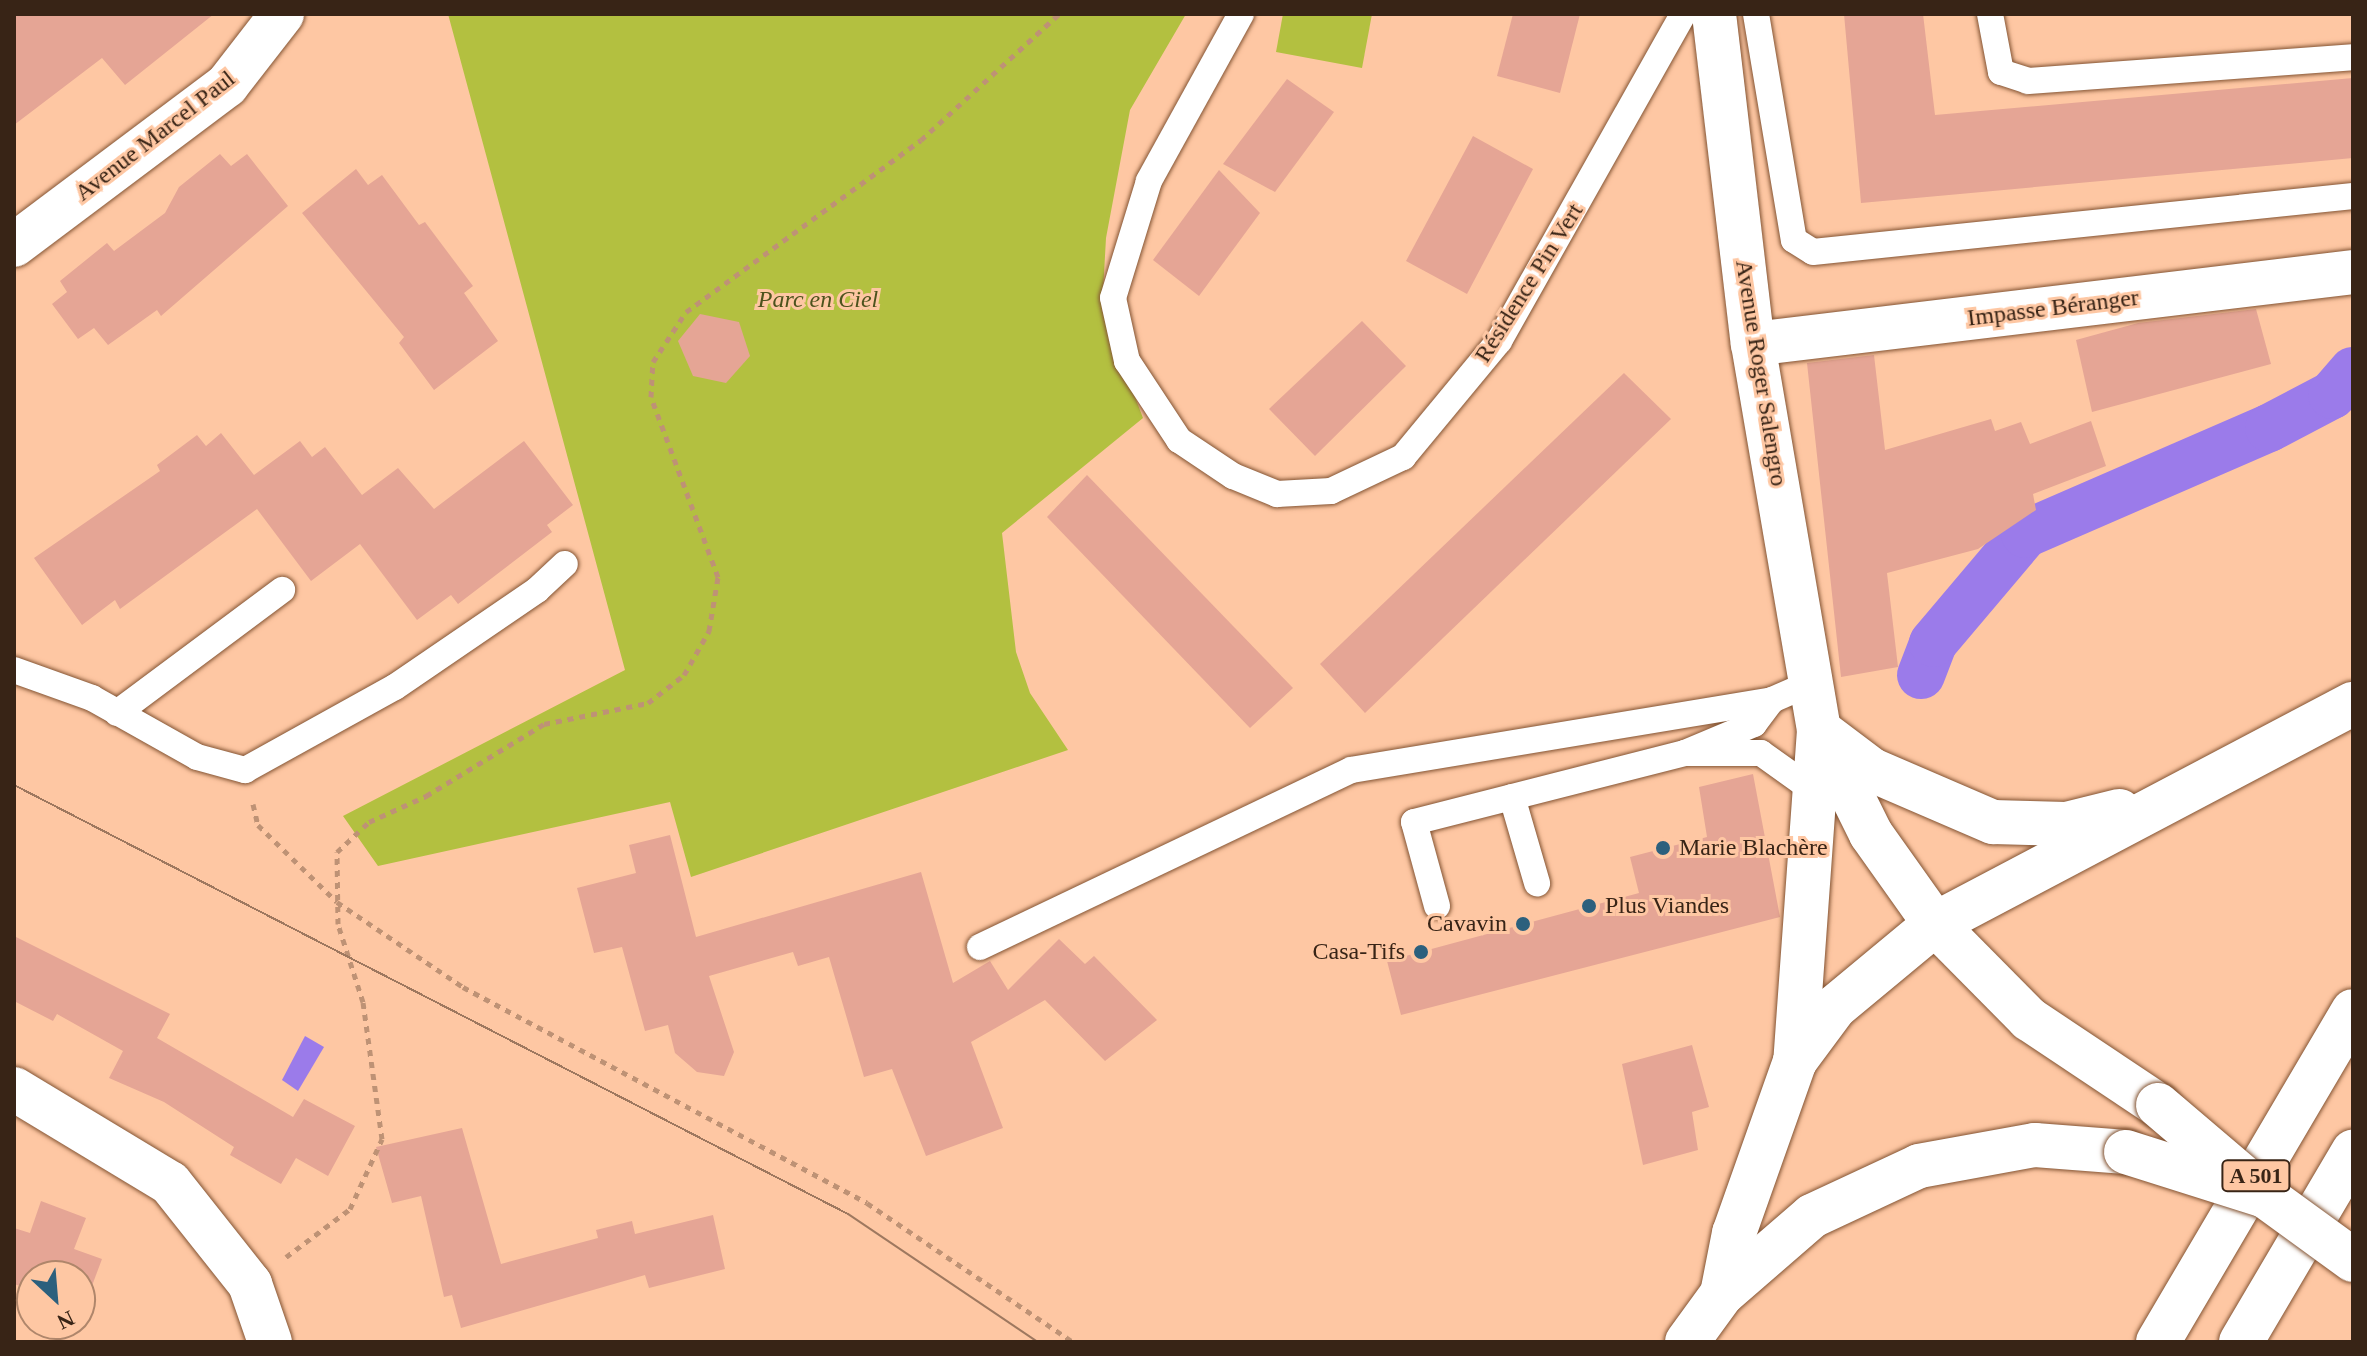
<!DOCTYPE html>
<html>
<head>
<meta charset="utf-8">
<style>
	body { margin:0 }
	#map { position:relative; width:2367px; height:1356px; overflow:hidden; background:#fec7a3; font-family:"Times New Roman",serif }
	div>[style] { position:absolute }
	.green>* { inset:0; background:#b3c040 }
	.water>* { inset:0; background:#9b7bea }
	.canal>* { height:48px; margin:-24px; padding:0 24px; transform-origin:24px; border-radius:24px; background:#9b7bea }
	.building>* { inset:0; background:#e5a595 }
	.path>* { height:5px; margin-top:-2.5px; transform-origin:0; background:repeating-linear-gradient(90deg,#be9275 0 6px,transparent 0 12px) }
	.roads { filter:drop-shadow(0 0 2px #835433) drop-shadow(0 0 2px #835433) }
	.service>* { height:26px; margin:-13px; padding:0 13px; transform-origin:13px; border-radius:13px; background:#fff }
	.minor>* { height:44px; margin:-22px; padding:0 22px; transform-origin:22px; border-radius:22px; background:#fff }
	.secondary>* { height:44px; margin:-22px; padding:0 22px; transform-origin:22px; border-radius:22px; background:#fff }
	.primary>* { height:44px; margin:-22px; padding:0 22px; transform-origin:22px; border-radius:22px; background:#fff }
	.motorway>* { height:44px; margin:-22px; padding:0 22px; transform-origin:22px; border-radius:22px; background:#fff }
	.tram>* { height:2px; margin:-1px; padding:0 1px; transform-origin:1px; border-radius:1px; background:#9e785f }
	.bridges { filter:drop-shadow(0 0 2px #835433) drop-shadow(0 0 2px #835433) }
	.secondary-bridge>* { height:44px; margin:-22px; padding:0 22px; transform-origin:22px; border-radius:22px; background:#fff }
	.primary-bridge>* { height:44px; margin:-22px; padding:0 22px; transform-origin:22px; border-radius:22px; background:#fff }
	.dots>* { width:22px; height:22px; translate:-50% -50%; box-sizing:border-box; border:4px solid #fec7a3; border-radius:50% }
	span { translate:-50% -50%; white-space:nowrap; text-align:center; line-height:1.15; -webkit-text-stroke:6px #fec7a3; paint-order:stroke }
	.shield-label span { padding:2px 6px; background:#fec7a3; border:2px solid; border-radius:6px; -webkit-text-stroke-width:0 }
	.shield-label { font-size:22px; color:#382416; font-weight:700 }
	.street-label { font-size:24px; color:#382416 }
	.park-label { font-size:24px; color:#4d531d; font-style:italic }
	.poi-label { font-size:24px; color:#382416 }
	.left { translate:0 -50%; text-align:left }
	.right { translate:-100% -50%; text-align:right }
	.frame { position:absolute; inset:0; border:16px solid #382416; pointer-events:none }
	.north { position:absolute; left:16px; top:1260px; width:80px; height:80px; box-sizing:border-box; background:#fec7a3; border:2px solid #af866b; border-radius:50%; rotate:154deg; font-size:22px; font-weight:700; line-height:32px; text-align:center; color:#382416 }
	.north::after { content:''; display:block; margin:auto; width:28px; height:36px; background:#2c607d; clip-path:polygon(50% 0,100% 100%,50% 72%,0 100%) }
</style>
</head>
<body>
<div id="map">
	<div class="green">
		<div style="clip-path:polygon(448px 14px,1186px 14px,1130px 110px,1106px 238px,1102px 310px,1143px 418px,1002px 533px,1016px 652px,1030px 693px,1068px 750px,691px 877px,670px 802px,378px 866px,343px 816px,625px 670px)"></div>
		<div style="clip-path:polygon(1283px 14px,1372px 14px,1362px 68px,1276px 52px)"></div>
	</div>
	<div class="water">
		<div style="clip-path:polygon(305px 1036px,324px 1047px,298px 1091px,282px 1080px)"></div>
	</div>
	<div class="canal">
		<div style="left:1921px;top:675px;width:34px;rotate:-69deg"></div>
		<div style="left:1933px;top:643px;width:143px;rotate:-49.8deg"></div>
		<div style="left:2025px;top:534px;width:266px;rotate:-23.5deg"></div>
		<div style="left:2269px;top:428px;width:71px;rotate:-27.6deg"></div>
		<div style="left:2332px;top:395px;width:32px;rotate:-49deg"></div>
	</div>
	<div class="building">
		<div style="clip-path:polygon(14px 14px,214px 14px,125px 85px,102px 58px,14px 125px)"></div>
		<div style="clip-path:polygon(1513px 14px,1580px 14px,1560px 93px,1497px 76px)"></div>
		<div style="clip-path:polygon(1844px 14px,1923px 14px,1935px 115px,2353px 78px,2353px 158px,1861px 203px)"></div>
		<div style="clip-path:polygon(1287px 79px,1334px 112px,1275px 192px,1223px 164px)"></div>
		<div style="clip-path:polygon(1473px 136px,1533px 169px,1467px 294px,1406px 261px)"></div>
		<div style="clip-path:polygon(220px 154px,231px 166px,247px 154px,288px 206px,161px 316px,157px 310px,108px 345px,94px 328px,78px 339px,52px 304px,67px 292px,60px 281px,107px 243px,114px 251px,165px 213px,179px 187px)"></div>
		<div style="clip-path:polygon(356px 169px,368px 185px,382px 175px,419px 225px,425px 222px,473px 286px,464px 293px,498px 341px,434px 390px,399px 343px,404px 337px,302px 213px)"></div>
		<div style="clip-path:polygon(1219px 170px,1260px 213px,1199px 296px,1153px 260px)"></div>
		<div style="clip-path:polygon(2256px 309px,2271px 364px,2092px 412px,2076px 340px,2138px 323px)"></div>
		<div style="clip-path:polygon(700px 314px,739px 322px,750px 356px,726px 383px,693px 376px,678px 341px)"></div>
		<div style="clip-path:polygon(1362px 321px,1406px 366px,1315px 456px,1269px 409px)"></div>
		<div style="clip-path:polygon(1874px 355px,1885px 450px,1991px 419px,1995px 431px,2021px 422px,2030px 444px,2091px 421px,2106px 466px,2033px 494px,2036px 510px,1978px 549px,1887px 573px,1898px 667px,1841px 677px,1807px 363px)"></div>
		<div style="clip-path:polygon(1624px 373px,1671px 419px,1365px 713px,1320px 664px)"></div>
		<div style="clip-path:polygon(221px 433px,254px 475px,300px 441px,312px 457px,325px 447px,362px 495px,398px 468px,434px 509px,524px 441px,573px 505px,547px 525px,552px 532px,458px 604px,451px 595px,417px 620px,360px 544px,311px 581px,257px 509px,120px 609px,115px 600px,82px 625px,34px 558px,160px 471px,157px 465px,197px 435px,206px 446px)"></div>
		<div style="clip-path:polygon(1087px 475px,1293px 688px,1250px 728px,1047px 517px)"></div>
		<div style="clip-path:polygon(1753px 774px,1780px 917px,1401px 1015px,1387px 961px,1639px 893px,1630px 857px,1707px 837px,1699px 787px)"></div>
		<div style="clip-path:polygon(670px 835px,696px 937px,921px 872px,953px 983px,990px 961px,1008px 990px,1059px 939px,1085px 964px,1094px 956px,1157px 1020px,1105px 1061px,1045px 1000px,971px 1042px,1003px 1128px,926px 1156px,892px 1069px,864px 1077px,829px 957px,798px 966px,793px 952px,709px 976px,734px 1052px,724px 1076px,697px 1072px,675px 1053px,668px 1025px,645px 1031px,622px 947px,594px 953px,577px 888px,636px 873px,629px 845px)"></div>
		<div style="clip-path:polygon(14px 936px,170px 1014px,157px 1038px,293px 1117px,304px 1099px,355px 1126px,328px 1176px,296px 1158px,281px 1184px,230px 1155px,234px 1147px,164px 1102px,109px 1078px,123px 1051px,57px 1014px,53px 1021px,14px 1001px)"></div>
		<div style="clip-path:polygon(1692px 1045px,1709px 1107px,1692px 1112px,1698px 1150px,1643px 1165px,1622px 1064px)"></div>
		<div style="clip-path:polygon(462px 1128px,501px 1264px,598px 1238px,596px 1230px,632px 1221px,635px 1234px,713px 1215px,725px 1269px,649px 1288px,645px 1275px,461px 1328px,452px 1295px,444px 1297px,421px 1196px,392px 1203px,376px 1147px)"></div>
		<div style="clip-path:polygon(41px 1201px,86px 1218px,74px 1249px,102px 1259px,84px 1307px,80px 1276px,32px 1276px,32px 1290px,14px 1284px,14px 1228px,30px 1233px)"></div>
	</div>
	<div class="path">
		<div style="left:253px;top:804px;width:22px;rotate:77deg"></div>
		<div style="left:258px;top:825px;width:110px;rotate:44.3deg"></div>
		<div style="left:337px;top:902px;width:152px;rotate:34deg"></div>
		<div style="left:463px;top:987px;width:458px;rotate:28.1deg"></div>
		<div style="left:867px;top:1203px;width:249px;rotate:34deg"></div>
		<div style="left:286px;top:1257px;width:80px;rotate:-36.9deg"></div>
		<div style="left:350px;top:1209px;width:77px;rotate:-65.4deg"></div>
		<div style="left:382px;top:1139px;width:138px;rotate:-97.9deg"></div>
		<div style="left:363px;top:1002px;width:82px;rotate:-107.8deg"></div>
		<div style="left:338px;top:924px;width:72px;rotate:-90.8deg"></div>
		<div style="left:337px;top:852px;width:44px;rotate:-43.2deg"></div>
		<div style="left:369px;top:822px;width:63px;rotate:-24.5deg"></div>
		<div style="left:426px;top:796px;width:138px;rotate:-31.4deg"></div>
		<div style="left:544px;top:724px;width:106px;rotate:-11.4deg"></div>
		<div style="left:648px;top:703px;width:46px;rotate:-37.9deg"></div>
		<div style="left:684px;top:675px;width:51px;rotate:-60.4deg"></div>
		<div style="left:709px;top:631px;width:55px;rotate:-80.5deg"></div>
		<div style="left:718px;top:577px;width:192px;rotate:-110.4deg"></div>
		<div style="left:651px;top:397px;width:35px;rotate:-87deg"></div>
		<div style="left:653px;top:362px;width:60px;rotate:-56.6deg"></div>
		<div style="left:686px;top:312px;width:291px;rotate:-36.2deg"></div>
		<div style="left:921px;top:140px;width:187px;rotate:-42.4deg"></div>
	</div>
	<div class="roads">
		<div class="service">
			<div style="left:1241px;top:14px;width:191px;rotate:118.9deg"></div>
			<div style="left:1149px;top:181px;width:122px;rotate:107.1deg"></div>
			<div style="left:1113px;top:298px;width:65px;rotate:77.5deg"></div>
			<div style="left:1127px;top:361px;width:95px;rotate:56.6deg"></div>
			<div style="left:1179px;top:440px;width:65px;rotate:33.7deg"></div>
			<div style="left:1233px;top:476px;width:48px;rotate:22.2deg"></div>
			<div style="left:1277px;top:494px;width:54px;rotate:-3.2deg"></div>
			<div style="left:1331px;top:491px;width:80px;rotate:-25.3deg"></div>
			<div style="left:1403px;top:457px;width:151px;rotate:-50.4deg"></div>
			<div style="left:1499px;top:341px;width:375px;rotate:-60.6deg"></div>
			<div style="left:1756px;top:14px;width:229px;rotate:80.5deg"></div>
			<div style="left:1794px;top:240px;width:22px;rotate:32deg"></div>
			<div style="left:1813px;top:252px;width:543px;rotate:-5.92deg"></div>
			<div style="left:1990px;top:14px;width:59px;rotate:79.3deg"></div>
			<div style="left:2001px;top:72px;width:28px;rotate:18deg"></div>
			<div style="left:2028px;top:81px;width:326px;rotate:-4.2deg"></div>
			<div style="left:14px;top:670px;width:83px;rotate:19.7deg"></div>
			<div style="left:92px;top:698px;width:120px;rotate:29.3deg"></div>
			<div style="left:197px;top:757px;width:50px;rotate:15.2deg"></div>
			<div style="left:245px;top:770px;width:171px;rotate:-29deg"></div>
			<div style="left:395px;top:687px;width:172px;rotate:-34.3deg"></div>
			<div style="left:537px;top:590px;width:38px;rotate:-43deg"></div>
			<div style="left:1772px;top:700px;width:30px;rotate:127deg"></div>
			<div style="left:1754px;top:724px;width:75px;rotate:157.2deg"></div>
			<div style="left:1685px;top:753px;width:76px"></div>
			<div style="left:1761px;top:753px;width:69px;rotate:35.5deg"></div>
			<div style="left:117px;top:713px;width:206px;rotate:-36.7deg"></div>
			<div style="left:1512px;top:797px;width:90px;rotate:73.8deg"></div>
			<div style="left:1437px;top:906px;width:87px;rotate:-105.3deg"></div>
			<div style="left:1414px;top:822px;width:280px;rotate:-14.3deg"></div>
			<div style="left:980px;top:947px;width:411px;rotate:-25.5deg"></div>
			<div style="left:1351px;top:770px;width:427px;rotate:-9.4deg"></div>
			<div style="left:1772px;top:700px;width:43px;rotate:-23.6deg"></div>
		</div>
		<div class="minor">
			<div style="left:14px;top:245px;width:266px;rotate:-36.9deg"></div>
			<div style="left:227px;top:85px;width:90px;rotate:-52.2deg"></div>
			<div style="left:1753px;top:344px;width:604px;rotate:-6.84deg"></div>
			<div style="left:14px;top:1089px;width:182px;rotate:31.1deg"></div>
			<div style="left:170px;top:1183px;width:129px;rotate:51.6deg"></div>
			<div style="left:250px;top:1284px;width:61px;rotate:71deg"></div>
		</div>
		<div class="secondary">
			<div style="left:1714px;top:14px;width:332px;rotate:83.3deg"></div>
			<div style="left:1753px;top:344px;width:392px;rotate:80.3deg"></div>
			<div style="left:1819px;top:730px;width:332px;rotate:94.1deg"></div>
			<div style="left:1795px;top:1061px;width:182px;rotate:109.5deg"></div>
			<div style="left:1734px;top:1233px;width:62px;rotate:101.1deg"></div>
			<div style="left:1822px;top:735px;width:110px;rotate:63.7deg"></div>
			<div style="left:1871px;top:834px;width:110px;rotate:54.6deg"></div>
			<div style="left:1935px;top:924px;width:134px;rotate:45.3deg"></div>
			<div style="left:2029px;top:1019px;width:155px;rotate:33.7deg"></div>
			<div style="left:1795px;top:1061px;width:67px;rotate:-53.5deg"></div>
			<div style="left:1835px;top:1007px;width:130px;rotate:-39.7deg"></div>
		</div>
		<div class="primary">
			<div style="left:1687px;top:1342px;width:59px;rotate:-53.9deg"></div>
			<div style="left:1722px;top:1294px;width:119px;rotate:-40.9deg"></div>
			<div style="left:1812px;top:1216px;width:118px;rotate:-25deg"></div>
			<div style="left:1919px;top:1166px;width:118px;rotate:-10.3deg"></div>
			<div style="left:2035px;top:1145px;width:91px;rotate:4.4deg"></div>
		</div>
		<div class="motorway">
			<div style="left:1819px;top:730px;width:66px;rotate:37deg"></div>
			<div style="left:1872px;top:770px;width:132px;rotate:23.3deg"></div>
			<div style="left:1993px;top:822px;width:73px;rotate:1.6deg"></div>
			<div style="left:2066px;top:824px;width:55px;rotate:-13.8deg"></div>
			<div style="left:1935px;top:924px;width:472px;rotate:-27.8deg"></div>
			<div style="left:2158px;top:1342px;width:384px;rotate:-59.5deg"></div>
			<div style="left:2241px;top:1342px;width:221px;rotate:-59.5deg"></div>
		</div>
	</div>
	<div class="tram">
		<div style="left:14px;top:785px;width:938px;rotate:27.22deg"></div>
		<div style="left:848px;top:1214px;width:229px;rotate:34deg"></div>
	</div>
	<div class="bridges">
		<div class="secondary-bridge">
			<div style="left:2158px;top:1105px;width:140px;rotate:40.4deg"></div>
		</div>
		<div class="primary-bridge">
			<div style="left:2126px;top:1152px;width:146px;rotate:17.6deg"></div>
			<div style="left:2265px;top:1196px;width:109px;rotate:36deg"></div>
		</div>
	</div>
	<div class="dots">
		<div style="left:1663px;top:848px;background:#2c607d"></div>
		<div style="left:1589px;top:906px;background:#2c607d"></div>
		<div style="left:1523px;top:924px;background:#2c607d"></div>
		<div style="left:1421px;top:952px;background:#2c607d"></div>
	</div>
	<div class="shield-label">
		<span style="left:2256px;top:1176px">A 501</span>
	</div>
	<div class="street-label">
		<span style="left:155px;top:136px;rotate:-38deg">Avenue Marcel Paul</span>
		<span style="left:1529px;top:283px;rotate:-58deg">Résidence Pin Vert</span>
		<span style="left:2053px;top:308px;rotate:-7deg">Impasse Béranger</span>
		<span style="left:1761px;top:373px;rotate:81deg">Avenue Roger Salengro</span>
	</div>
	<div class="park-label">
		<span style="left:818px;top:300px">Parc en Ciel</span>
	</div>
	<div class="poi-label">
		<span class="left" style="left:1679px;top:848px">Marie Blachère</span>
		<span class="left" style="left:1605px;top:906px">Plus Viandes</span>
		<span class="right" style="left:1507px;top:924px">Cavavin</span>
		<span class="right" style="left:1405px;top:952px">Casa-Tifs</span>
	</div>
	<div class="frame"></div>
	<div class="north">N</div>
</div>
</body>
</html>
